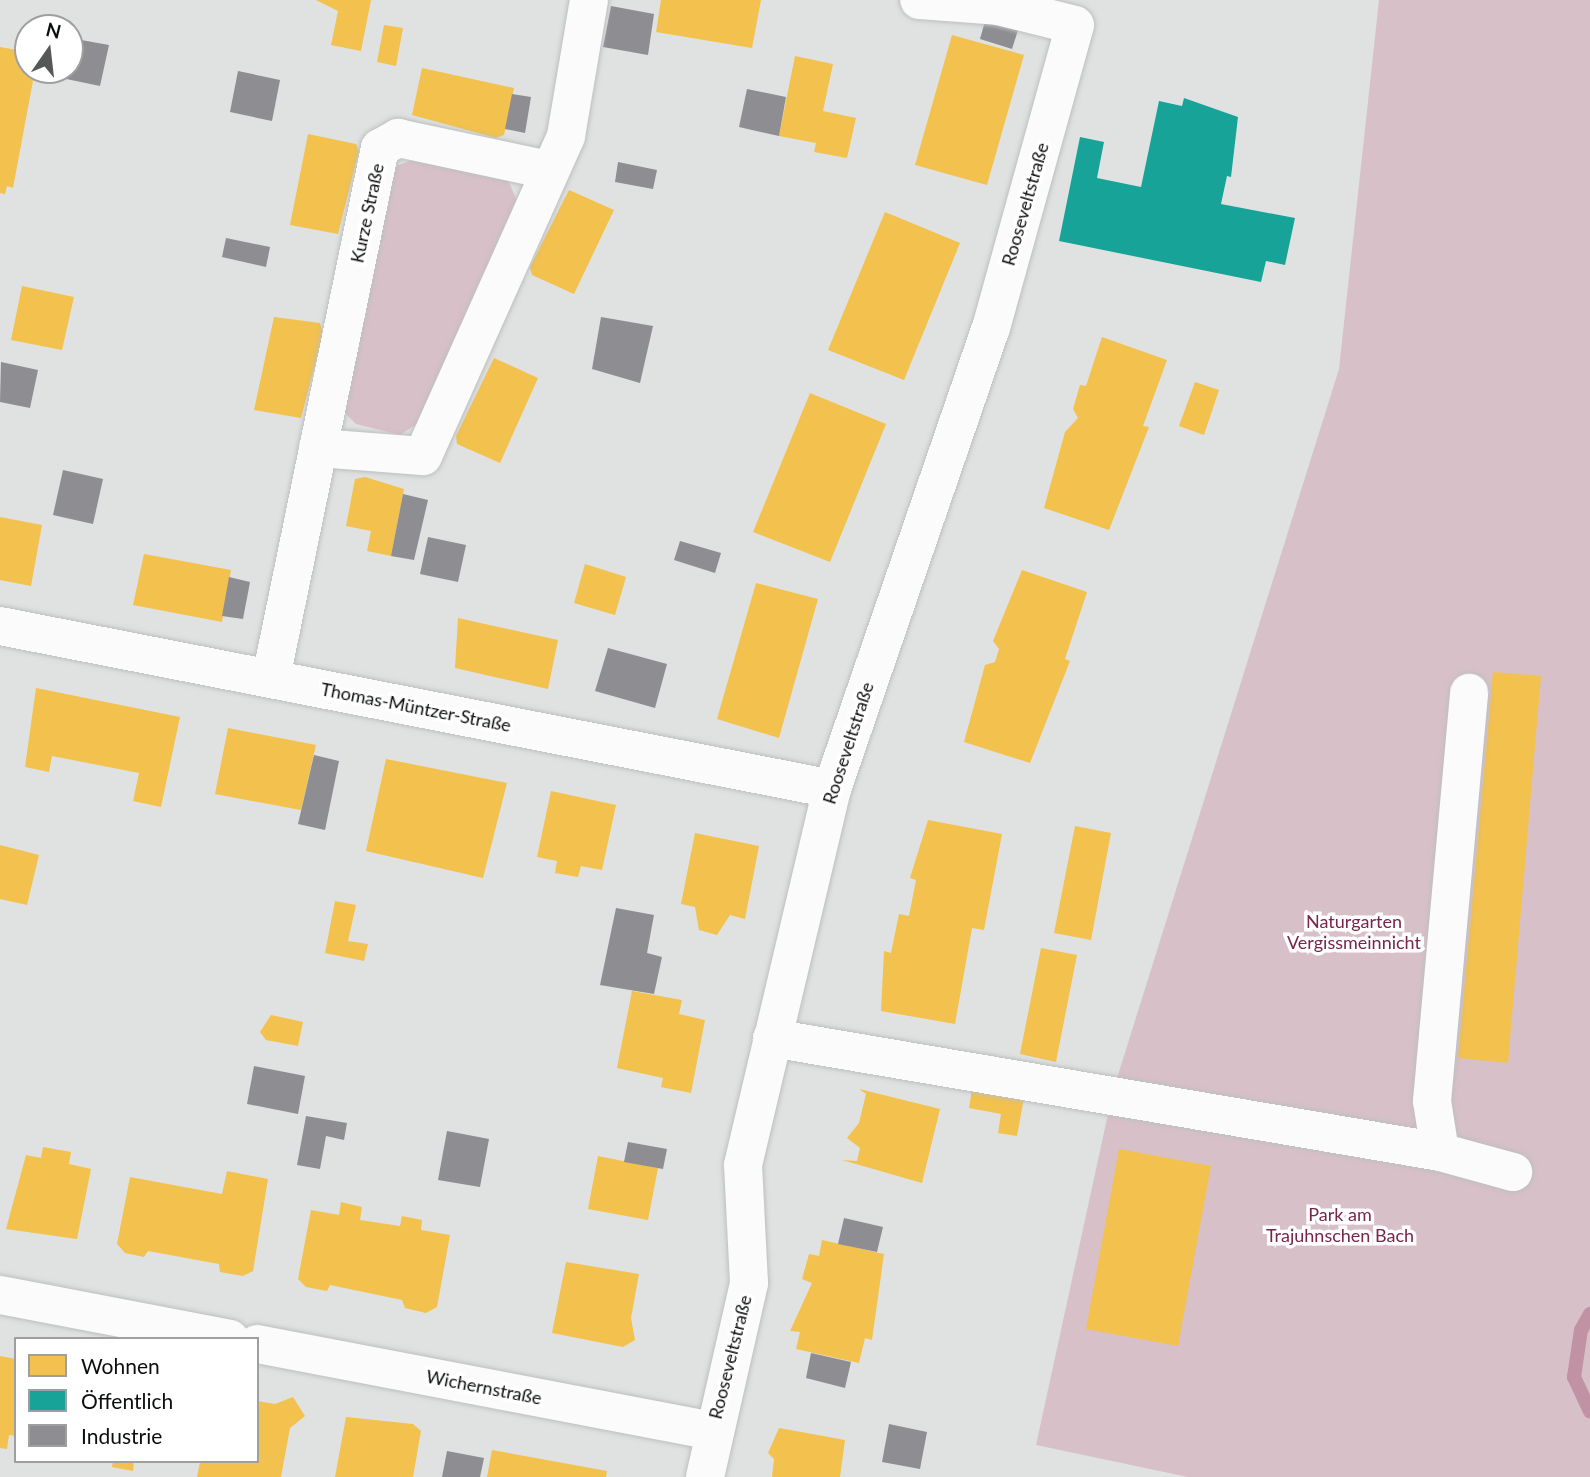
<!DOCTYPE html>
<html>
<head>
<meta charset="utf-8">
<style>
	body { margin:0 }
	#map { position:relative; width:1590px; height:1477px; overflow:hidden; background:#dfe2e1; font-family:Lato,sans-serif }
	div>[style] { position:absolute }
	.green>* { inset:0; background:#d8c0c8 }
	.homes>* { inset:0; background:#f2c14e }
	.public>* { inset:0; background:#17a398 }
	.industry>* { inset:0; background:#8d8d92 }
	.stream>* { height:14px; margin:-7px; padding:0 7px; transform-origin:7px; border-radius:7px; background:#c092a3 }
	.roads { filter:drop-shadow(0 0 2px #bdbfbf) drop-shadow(0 0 2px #bdbfbf) }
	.minor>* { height:38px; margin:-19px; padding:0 19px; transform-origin:19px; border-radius:19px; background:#fafbfa }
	span { translate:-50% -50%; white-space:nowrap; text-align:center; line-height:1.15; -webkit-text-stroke:7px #fff; paint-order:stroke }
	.street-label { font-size:18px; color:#0c0e0e }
	.park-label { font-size:18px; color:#77264a }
	.legend { position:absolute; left:14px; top:1337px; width:245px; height:126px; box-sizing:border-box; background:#fff; border:2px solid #9e9f9f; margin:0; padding:9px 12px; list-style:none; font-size:21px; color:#0c0e0e }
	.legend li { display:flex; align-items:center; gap:14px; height:35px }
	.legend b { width:35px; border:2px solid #9e9f9f }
	.north { position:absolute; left:14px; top:14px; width:70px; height:70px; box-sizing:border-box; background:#fff; border:2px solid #9e9f9f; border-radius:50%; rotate:14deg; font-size:19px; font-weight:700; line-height:28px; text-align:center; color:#0c0e0e }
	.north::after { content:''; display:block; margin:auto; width:24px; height:32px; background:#565858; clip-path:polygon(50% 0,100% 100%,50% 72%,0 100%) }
</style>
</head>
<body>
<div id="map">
	<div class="green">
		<div style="clip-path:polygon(1379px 0,1590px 0,1590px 1477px,1188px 1477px,1036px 1445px,1113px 1091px,1339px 369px)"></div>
		<div style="clip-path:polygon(429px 154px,505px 173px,519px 206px,426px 418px,400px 435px,356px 424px,338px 406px,396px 166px)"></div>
	</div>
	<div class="homes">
		<div style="clip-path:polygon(316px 0,371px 0,361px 51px,331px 45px,338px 11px)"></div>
		<div style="clip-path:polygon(661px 0,761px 0,752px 48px,656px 32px)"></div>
		<div style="clip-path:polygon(384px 25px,403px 28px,396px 66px,377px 62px)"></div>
		<div style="clip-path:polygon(952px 35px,1024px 55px,987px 185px,915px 165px)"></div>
		<div style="clip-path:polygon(0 47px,28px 52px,28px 70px,35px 70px,13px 188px,7px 186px,5px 194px,0 193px)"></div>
		<div style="clip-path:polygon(795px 56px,833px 64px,823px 111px,856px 118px,847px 158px,814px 152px,816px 143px,779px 136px)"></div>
		<div style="clip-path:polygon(422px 68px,514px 88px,504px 135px,496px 138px,412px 115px)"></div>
		<div style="clip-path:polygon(308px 134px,356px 144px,359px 151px,338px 234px,290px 225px)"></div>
		<div style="clip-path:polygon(569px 190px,614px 210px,574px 294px,532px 275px,530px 267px)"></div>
		<div style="clip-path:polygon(885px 212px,960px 243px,904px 380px,828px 350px)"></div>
		<div style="clip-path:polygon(22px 286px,74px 297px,62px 350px,11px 340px)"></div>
		<div style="clip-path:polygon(274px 317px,320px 323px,323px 334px,301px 418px,254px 410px)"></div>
		<div style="clip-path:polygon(1102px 337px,1167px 360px,1143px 426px,1149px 427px,1109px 530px,1044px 508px,1065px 432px,1078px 418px,1073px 409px,1080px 385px,1086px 386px)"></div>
		<div style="clip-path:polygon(494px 358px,538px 378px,500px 463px,457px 444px,456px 436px)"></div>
		<div style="clip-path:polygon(1195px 382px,1219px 390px,1204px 435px,1179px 426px)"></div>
		<div style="clip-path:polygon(810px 393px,886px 424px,830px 562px,753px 532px)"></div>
		<div style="clip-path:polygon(365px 477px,404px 489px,391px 556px,367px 551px,371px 531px,346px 526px,355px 479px)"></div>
		<div style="clip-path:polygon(0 517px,42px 525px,31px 586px,0 580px)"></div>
		<div style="clip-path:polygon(144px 554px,231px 570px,222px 622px,133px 605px)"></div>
		<div style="clip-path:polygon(585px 564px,626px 577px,615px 615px,574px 603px)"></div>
		<div style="clip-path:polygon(1022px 570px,1087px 592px,1065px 659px,1070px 661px,1030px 763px,964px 742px,985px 665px,995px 662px,999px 649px,993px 641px)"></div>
		<div style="clip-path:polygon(756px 583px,818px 599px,779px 738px,717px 719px)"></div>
		<div style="clip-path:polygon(458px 618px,558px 640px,548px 689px,455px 668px)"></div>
		<div style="clip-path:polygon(1493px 672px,1541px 676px,1508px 1063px,1458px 1058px)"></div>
		<div style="clip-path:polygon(36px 688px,180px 717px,161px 807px,133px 801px,139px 773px,52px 756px,49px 772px,25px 767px)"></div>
		<div style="clip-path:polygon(228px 728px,316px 745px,301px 810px,215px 794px)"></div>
		<div style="clip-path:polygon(386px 759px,507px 783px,483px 878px,366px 851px)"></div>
		<div style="clip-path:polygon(551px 791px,616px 805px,602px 870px,581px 866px,578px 877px,555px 873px,557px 861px,537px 857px)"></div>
		<div style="clip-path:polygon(928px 820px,1002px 834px,984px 930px,972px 928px,955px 1024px,881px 1011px,884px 951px,891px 953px,899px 914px,909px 916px,916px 880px,910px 878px)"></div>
		<div style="clip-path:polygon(1075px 826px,1111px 833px,1091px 940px,1054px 933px)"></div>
		<div style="clip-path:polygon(695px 833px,759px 846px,745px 919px,730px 915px,717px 935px,699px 930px,695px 907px,681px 904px)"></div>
		<div style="clip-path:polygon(0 845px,39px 855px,27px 905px,0 899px)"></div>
		<div style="clip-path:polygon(335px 901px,356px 905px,348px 941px,368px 944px,364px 961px,325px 953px)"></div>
		<div style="clip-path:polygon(1041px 948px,1077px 955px,1056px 1062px,1020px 1054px)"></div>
		<div style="clip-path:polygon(632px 991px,682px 1000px,679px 1014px,705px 1020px,691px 1093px,661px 1087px,663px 1078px,617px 1068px)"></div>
		<div style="clip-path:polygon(271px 1015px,303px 1022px,298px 1046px,266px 1040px,260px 1032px)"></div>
		<div style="clip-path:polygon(859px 1089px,940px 1109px,922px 1183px,842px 1160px,857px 1161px,860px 1148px,847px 1138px,859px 1123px,866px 1094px)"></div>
		<div style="clip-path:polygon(972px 1089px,1024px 1098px,1017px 1136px,998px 1133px,1001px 1114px,969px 1108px)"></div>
		<div style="clip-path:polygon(43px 1147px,71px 1152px,69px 1164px,91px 1169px,77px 1239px,6px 1229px,26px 1155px,41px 1158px)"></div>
		<div style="clip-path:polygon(1119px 1149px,1211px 1166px,1178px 1346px,1086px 1329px)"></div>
		<div style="clip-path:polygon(598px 1156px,658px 1168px,648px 1220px,588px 1209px)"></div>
		<div style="clip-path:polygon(227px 1171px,268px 1179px,253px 1271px,243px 1276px,220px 1272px,219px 1264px,148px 1251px,144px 1257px,125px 1253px,117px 1244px,130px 1177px,222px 1194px)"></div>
		<div style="clip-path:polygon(341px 1202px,362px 1207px,360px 1220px,400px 1226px,402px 1216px,422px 1220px,421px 1230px,450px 1235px,437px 1307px,426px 1313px,405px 1308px,402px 1300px,330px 1285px,327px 1291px,306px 1287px,298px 1279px,311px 1210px,339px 1215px)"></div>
		<div style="clip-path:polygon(822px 1240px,884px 1254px,872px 1340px,865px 1338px,859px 1363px,796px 1349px,800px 1332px,790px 1331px,812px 1283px,802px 1279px,809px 1254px,819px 1256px)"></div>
		<div style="clip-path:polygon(566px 1262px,639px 1274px,631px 1318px,635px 1340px,623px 1347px,552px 1333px)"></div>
		<div style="clip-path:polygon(0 1356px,16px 1359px,16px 1436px,9px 1435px,7px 1449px,0 1448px)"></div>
		<div style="clip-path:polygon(293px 1397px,305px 1416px,290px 1428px,281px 1477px,197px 1477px,200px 1462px,257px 1461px,257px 1401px,275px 1404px)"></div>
		<div style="clip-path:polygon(346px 1417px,413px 1424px,421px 1431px,413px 1477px,335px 1477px)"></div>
		<div style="clip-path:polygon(779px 1428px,845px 1440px,840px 1477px,772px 1477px,774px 1459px,768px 1453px)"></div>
		<div style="clip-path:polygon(492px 1450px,607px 1471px,606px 1477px,487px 1477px)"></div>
		<div style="clip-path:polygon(113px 1461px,134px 1461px,133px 1471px,112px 1467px)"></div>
	</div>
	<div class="public">
		<div style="clip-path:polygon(1184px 98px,1238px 117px,1231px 177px,1227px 176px,1221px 204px,1295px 218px,1285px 265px,1266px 261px,1261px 282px,1059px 241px,1080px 137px,1104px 142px,1097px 178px,1141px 187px,1159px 101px,1182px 106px)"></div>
	</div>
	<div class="industry">
		<div style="clip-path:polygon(611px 6px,654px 14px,648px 55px,603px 47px)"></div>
		<div style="clip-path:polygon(985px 21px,1018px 30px,1012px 49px,980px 39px)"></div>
		<div style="clip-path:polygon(70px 38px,109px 45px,100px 86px,52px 76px,53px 70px,70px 70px)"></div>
		<div style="clip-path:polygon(238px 71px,280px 80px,272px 121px,230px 112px)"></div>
		<div style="clip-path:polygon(747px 89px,786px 97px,779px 136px,739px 127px)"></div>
		<div style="clip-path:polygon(512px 94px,531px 97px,525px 133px,505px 129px)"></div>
		<div style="clip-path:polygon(618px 162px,657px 170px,653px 189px,615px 182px)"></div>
		<div style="clip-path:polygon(226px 238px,270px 247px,266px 267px,222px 257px)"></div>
		<div style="clip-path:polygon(601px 317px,653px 326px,640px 383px,592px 369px)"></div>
		<div style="clip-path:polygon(1px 362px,38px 370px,30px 408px,0 402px)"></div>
		<div style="clip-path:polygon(63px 470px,103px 479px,93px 524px,53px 515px)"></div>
		<div style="clip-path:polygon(403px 494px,428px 500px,414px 560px,391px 556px)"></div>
		<div style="clip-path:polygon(428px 537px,466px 545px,458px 582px,420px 574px)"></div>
		<div style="clip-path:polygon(680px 541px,721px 553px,715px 573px,674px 560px)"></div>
		<div style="clip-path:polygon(229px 577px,250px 582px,243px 619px,222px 616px)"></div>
		<div style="clip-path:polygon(608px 648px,667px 664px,655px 708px,595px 691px)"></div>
		<div style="clip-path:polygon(314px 755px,339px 761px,325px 830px,298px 824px)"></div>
		<div style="clip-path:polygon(616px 908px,654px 915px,647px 953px,662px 957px,654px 994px,600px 985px)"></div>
		<div style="clip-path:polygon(254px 1066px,305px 1076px,298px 1114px,247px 1104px)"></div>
		<div style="clip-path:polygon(306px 1116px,347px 1123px,344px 1140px,326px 1136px,320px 1169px,297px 1165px)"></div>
		<div style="clip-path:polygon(447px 1131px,489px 1139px,480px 1187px,438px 1180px)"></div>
		<div style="clip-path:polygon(628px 1142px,667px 1149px,663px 1169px,624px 1162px)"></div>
		<div style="clip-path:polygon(844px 1218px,883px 1227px,877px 1252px,838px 1244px)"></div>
		<div style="clip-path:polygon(811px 1353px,851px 1362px,845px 1388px,806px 1378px)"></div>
		<div style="clip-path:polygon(889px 1424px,927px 1432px,920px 1469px,882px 1462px)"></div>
		<div style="clip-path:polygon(447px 1451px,484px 1458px,480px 1477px,442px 1477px)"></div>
	</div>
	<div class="stream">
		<div style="left:1590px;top:1314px;width:18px;rotate:119deg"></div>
		<div style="left:1581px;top:1330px;width:48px;rotate:98.5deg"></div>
		<div style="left:1574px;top:1377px;width:38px;rotate:65deg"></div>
	</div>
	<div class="roads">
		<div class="minor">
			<div style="left:318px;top:448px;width:105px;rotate:4.4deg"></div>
			<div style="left:423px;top:456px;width:350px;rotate:-65.9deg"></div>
			<div style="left:566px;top:136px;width:138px;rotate:-80.4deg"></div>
			<div style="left:0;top:626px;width:848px;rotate:11.08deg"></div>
			<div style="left:271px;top:678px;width:541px;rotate:-78.38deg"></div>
			<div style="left:380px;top:148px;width:21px;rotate:-29deg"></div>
			<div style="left:398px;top:138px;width:153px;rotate:12deg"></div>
			<div style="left:772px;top:1038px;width:678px;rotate:9.68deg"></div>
			<div style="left:1440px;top:1152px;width:76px;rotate:15.3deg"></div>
			<div style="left:1440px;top:1152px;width:52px;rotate:-98.9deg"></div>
			<div style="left:1432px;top:1101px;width:410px;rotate:-84.8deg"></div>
			<div style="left:0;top:1295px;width:234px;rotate:10.8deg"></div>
			<div style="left:257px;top:1344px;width:462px;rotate:10.8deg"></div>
			<div style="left:705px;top:1477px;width:199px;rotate:-77.2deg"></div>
			<div style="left:749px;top:1283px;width:118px;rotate:-92.9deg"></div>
			<div style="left:743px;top:1165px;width:386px;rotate:-76.7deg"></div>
			<div style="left:832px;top:789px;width:488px;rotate:-71deg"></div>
			<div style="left:991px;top:328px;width:314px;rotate:-74.5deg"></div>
			<div style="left:1075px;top:25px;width:79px;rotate:-166.1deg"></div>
			<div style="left:998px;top:6px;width:79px;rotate:-175.7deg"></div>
		</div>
	</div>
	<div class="street-label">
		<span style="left:1025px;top:204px;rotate:-74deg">Rooseveltstraße</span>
		<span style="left:367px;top:213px;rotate:-78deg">Kurze Straße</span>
		<span style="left:416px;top:707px;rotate:11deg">Thomas-Müntzer-Straße</span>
		<span style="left:848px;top:743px;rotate:-72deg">Rooseveltstraße</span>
		<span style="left:730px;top:1357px;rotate:-76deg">Rooseveltstraße</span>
		<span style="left:484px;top:1387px;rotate:11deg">Wichernstraße</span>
	</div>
	<div class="park-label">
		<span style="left:1354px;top:932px">Naturgarten<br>Vergissmeinnicht</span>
		<span style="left:1340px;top:1225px">Park am<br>Trajuhnschen Bach</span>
	</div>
	<ul class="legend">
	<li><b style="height:19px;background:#f2c14e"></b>Wohnen</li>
	<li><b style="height:19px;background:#17a398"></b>Öffentlich</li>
	<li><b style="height:19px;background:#8d8d92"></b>Industrie</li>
	</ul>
	<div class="north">N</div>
</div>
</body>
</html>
